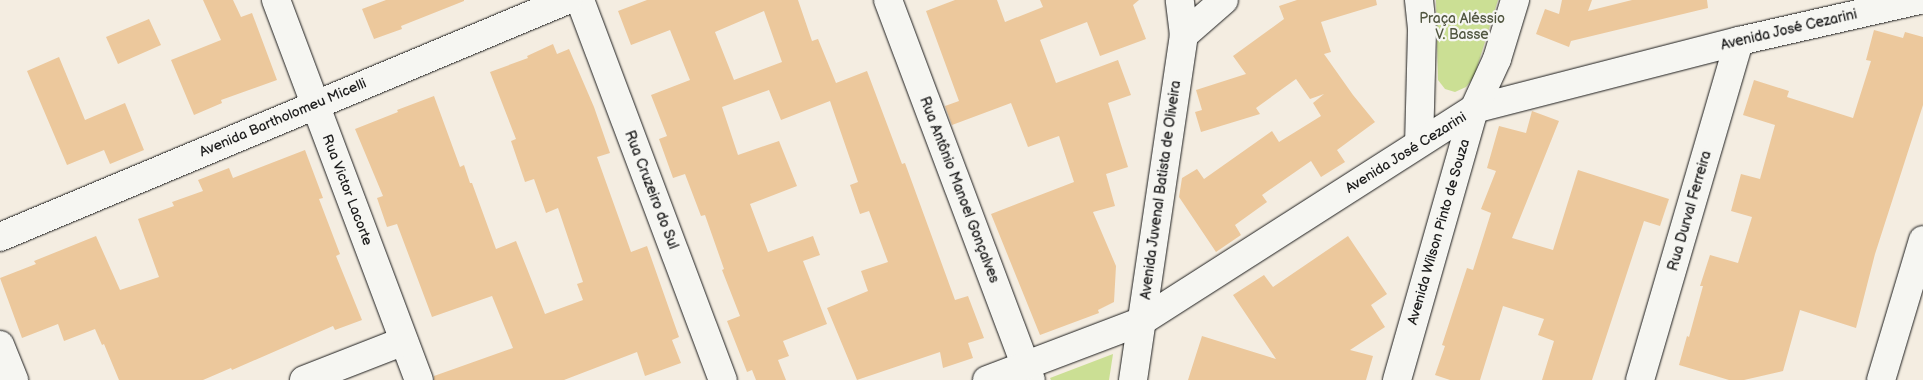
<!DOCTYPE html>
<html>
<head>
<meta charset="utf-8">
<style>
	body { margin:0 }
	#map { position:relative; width:1923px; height:380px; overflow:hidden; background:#f4ede1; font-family:"Balsamiq Sans",sans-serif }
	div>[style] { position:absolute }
	.green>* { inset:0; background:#cbdf94 }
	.building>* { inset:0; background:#ecc89c }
	.roads { filter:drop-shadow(0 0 1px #1c1c1c) drop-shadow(0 0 1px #1c1c1c) }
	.minor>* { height:28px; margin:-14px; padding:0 14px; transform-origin:14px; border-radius:14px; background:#f6f6f2 }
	span { translate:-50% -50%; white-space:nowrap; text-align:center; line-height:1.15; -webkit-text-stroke:4.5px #f6f6f2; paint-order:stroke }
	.park-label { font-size:14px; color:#515640 }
	.street-label { font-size:14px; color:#1c1c1c }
</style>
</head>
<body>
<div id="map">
	<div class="green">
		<div style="clip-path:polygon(1436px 0,1498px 0,1474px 77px,1466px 87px,1455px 92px,1445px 89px,1438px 80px)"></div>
		<div style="clip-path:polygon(1113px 354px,1109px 380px,1051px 380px,1050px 378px)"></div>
	</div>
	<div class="building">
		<div style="clip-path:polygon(203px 0,233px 0,241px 17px,252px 13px,277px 80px,221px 100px,222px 103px,194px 115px,171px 60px,221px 40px)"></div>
		<div style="clip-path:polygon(386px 0,464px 0,464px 1px,401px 26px,402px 29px,374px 39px,362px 9px)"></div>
		<div style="clip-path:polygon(evenodd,647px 0,798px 0,812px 41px,818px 39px,836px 83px,867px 71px,902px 164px,905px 163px,955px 300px,968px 296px,984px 338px,968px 343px,973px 358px,943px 368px,940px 352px,857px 380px,827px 308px,868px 291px,861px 271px,888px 262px,869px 211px,860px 214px,850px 185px,858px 182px,830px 101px,781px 120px,769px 90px,722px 107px,738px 155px,779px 141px,797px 186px,750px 204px,768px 252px,813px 236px,820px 255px,803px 261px,827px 324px,783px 341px,789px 356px,778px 360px,786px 380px,756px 380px,752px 370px,747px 372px,727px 321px,740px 316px,722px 270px,724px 269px,705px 215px,701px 216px,685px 174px,673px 178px,659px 139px,667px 136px,651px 95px,690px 80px,670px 30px,631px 45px,618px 11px,647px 0,764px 11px,782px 62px,734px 80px,715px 32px,764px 11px)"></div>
		<div style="clip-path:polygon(955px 0,997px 0,1005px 22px,1043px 7px,1040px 0,1139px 0,1133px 5px,1146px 39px,1100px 56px,1087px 22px,1040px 40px,1056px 83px,1118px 60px,1131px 95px,1108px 103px,1128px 167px,1106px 174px,1115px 206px,1093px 212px,1116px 266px,1114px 302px,1098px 310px,1099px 313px,1040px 335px,991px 214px,1074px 182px,1059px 136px,1028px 147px,1011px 103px,952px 125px,945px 106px,959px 101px,926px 11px)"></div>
		<div style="clip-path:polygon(1297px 0,1376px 0,1377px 5px,1321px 22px,1331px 52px,1324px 54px,1353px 95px,1375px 122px,1337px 150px,1345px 162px,1321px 177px,1311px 161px,1262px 195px,1267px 202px,1235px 225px,1241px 235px,1216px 252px,1179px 197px,1182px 178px,1197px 169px,1204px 179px,1272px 131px,1279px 142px,1321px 116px,1313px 103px,1324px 94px,1310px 99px,1296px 79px,1256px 108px,1260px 114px,1201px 132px,1195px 112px,1202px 110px,1196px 90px,1246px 74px,1233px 56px,1284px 19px,1279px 6px)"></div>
		<div style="clip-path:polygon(1562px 0,1592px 0,1588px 11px,1632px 0,1707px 0,1708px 8px,1571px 41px,1569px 47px,1536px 34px,1545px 9px,1559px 14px)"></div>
		<div style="clip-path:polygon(149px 19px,161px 45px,118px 64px,106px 37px)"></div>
		<div style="clip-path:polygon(1874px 30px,1903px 38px,1905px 32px,1923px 37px,1923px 105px,1875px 254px,1856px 328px,1800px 310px,1783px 371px,1744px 380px,1729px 380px,1679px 365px,1687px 336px,1689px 337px,1703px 286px,1700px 286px,1710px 255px,1738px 263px,1752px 217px,1731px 211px,1741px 174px,1760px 179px,1775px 125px,1743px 115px,1754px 80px,1789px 91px,1787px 97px,1853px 118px,1871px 61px,1866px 60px)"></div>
		<div style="clip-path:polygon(553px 44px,557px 54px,569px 49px,594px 107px,610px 153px,597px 157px,631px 252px,647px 246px,679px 337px,672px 340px,681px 363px,645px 376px,637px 352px,564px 380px,434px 380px,434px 376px,513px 348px,492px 296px,432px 317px,397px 224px,387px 227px,377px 198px,383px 196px,355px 129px,398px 112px,397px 110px,434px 96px,460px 167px,464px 165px,470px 183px,472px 183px,496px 249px,516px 241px,545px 314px,583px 300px,577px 284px,583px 282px,558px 208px,546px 213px,534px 179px,525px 182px,511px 141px,516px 139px,490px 72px,528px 58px,527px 56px)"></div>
		<div style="clip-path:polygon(59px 57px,85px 120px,125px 103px,144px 150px,110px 164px,104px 150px,67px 165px,27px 71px)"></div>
		<div style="clip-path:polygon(1532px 111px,1559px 121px,1512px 238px,1553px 250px,1578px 170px,1669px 199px,1660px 226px,1644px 221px,1592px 380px,1542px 380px,1554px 341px,1538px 335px,1544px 319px,1503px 306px,1480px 380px,1450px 380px,1435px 375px,1445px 346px,1442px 345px,1467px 268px,1473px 270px,1491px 213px,1481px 209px,1496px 171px,1487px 168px,1499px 126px,1526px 133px)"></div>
		<div style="clip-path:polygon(305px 150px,323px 198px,319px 199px,340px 254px,336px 256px,362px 320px,335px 330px,333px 326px,232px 370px,231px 368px,203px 380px,119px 380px,104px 344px,102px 345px,95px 329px,64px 341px,58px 324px,22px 338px,0 278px,36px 264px,34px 261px,96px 236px,120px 290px,159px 277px,138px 219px,174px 206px,172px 202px,203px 191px,198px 180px,229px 168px,233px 178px)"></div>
		<div style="clip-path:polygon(1348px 236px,1387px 294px,1371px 305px,1385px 327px,1350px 350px,1373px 356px,1366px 380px,1188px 380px,1202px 336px,1276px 359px,1233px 295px,1264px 275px,1273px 287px)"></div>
	</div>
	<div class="roads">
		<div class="minor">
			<div style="left:276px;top:0;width:406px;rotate:69.4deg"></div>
			<div style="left:580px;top:0;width:406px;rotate:69.4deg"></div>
			<div style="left:888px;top:0;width:406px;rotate:69.4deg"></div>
			<div style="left:1419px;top:0;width:31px;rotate:84deg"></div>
			<div style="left:1422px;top:31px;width:112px;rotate:91.5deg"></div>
			<div style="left:1184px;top:35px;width:53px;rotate:-41.2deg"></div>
			<div style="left:0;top:237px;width:615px;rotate:-22.68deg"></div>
			<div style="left:0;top:345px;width:38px;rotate:68deg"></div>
			<div style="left:304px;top:380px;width:107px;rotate:-21.3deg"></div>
			<div style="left:987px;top:380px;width:166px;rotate:-20.8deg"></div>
			<div style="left:1142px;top:321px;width:394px;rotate:-32.6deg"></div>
			<div style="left:1474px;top:109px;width:274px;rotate:-14.4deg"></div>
			<div style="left:1739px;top:41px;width:185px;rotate:-12.8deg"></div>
			<div style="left:1133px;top:380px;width:349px;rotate:-81.6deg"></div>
			<div style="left:1184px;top:35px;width:35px;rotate:-97deg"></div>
			<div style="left:1397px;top:380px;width:282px;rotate:-74.1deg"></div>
			<div style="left:1474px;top:109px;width:55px;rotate:-65.3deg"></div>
			<div style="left:1497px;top:59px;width:62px;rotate:-73deg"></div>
			<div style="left:1640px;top:380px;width:353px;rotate:-73.7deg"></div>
			<div style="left:1881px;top:380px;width:146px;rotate:-73.3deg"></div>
		</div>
	</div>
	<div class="park-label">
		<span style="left:1462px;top:27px">Praça Aléssio<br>V. Basse</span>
	</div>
	<div class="street-label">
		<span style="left:1789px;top:30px;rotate:-13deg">Avenida José Cezarini</span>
		<span style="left:283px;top:118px;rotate:-23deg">Avenida Bartholomeu Micelli</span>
		<span style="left:1406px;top:153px;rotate:-32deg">Avenida José Cezarini</span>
		<span style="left:347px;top:190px;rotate:69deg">Rua Victor Lacorte</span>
		<span style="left:651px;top:190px;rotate:69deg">Rua Cruzeiro do Sul</span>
		<span style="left:959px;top:190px;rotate:69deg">Rua Antônio Manoel Gonçalves</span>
		<span style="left:1161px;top:190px;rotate:-82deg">Avenida Juvenal Batista de Oliveira</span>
		<span style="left:1690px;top:211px;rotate:-74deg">Rua Durval Ferreira</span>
		<span style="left:1439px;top:232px;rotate:-74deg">Avenida Wilson Pinto de Souza</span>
	</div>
</div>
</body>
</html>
